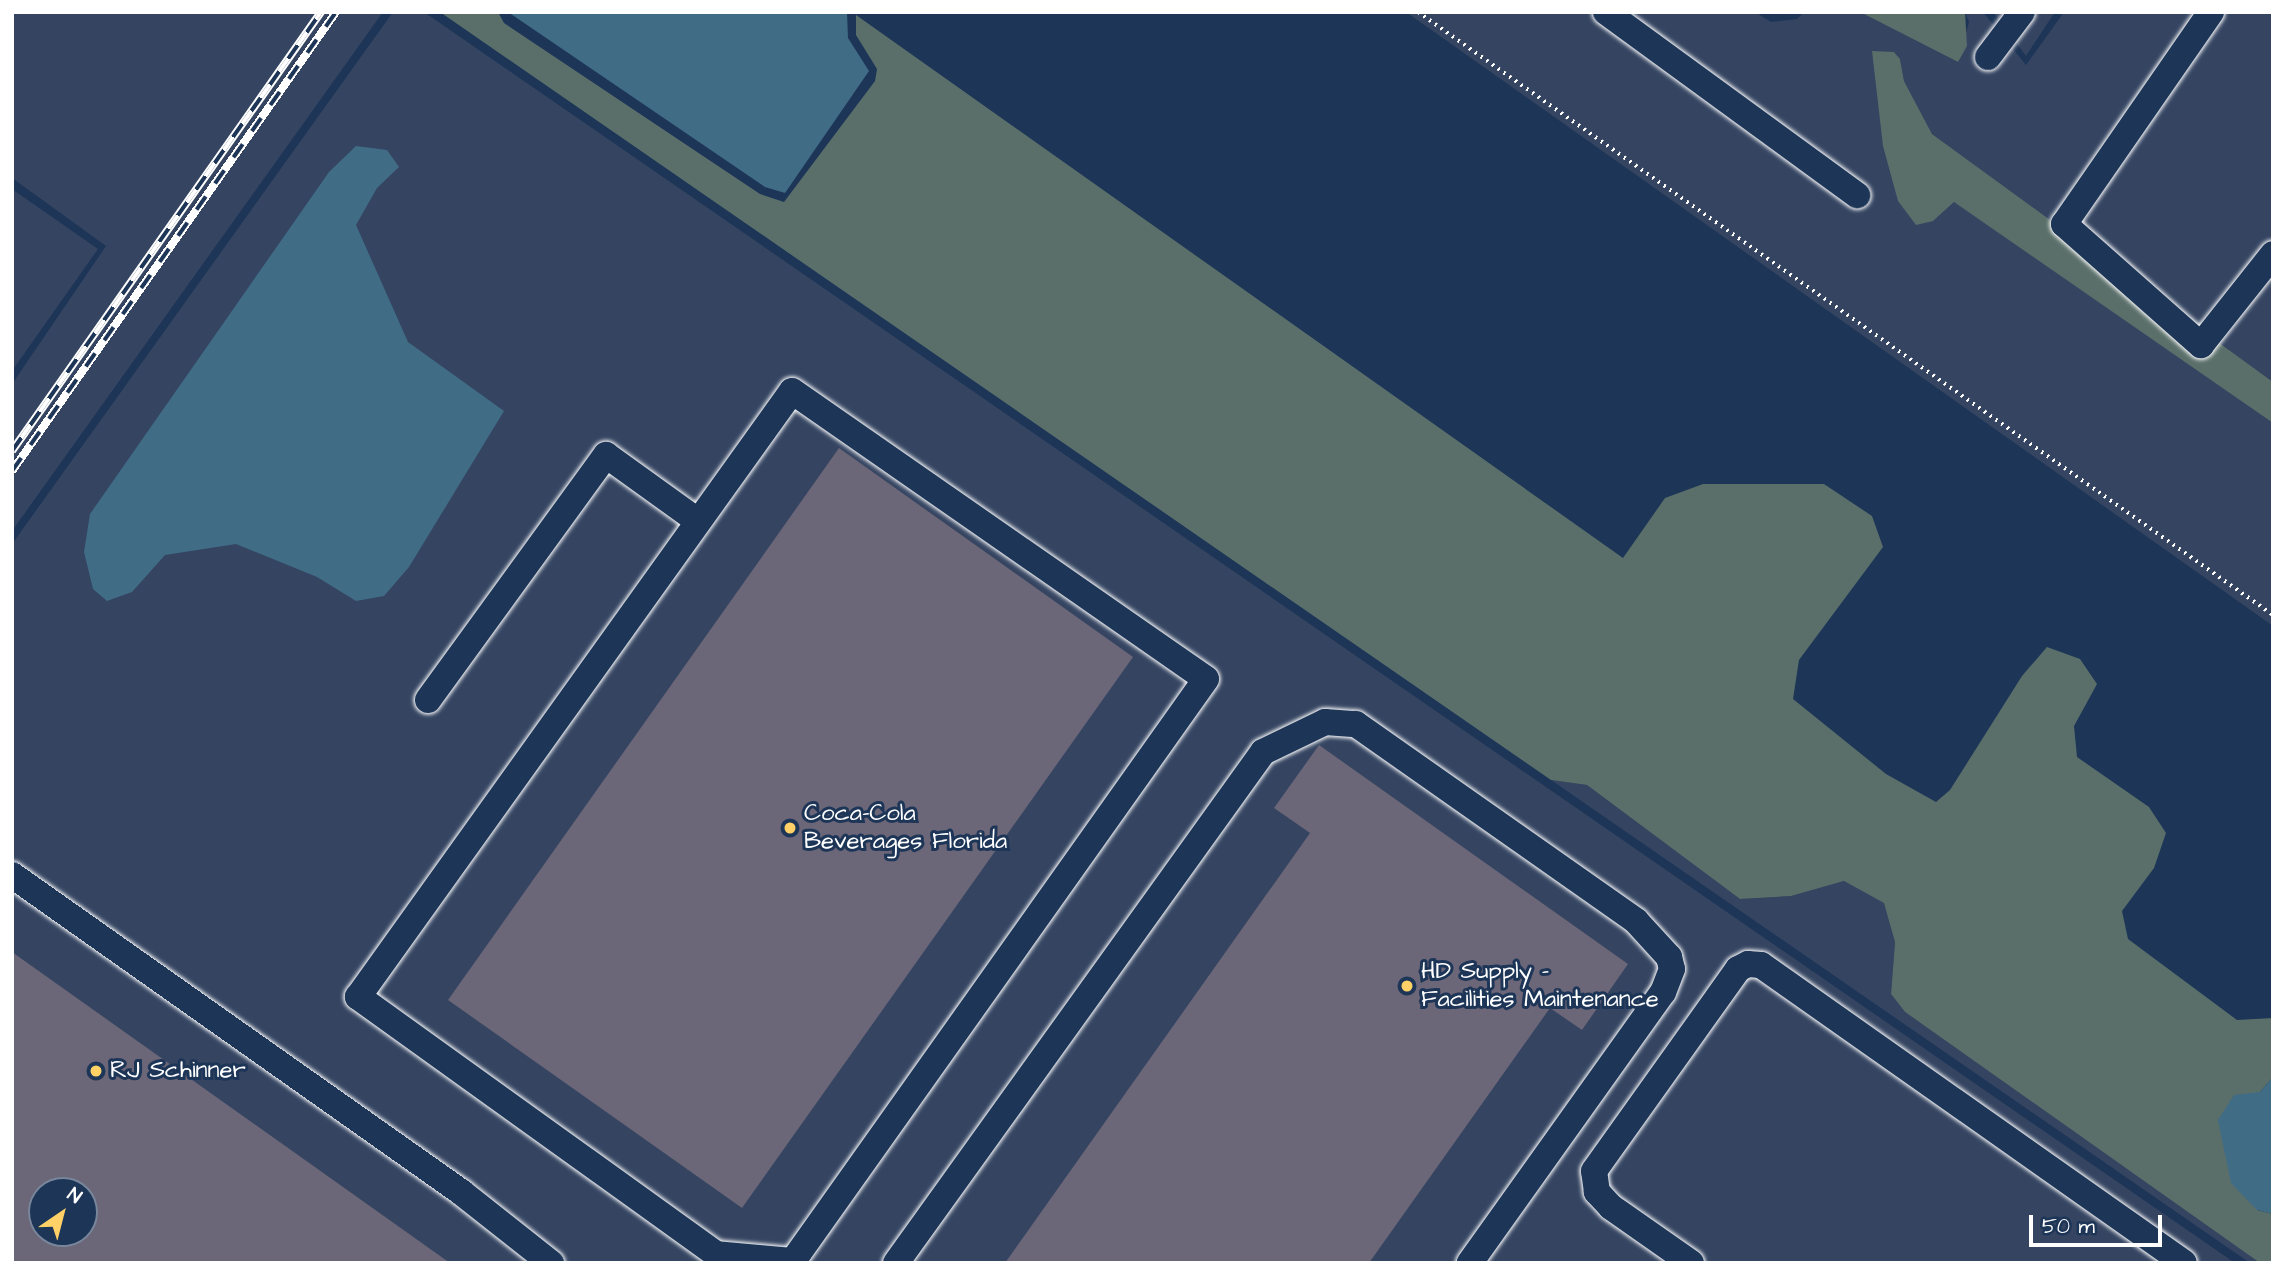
<!DOCTYPE html>
<html>
<head>
<meta charset="utf-8">
<style>
	body { margin:0 }
	#map { position:relative; width:2285px; height:1275px; overflow:hidden; background:#1d3557; font-family:"Architects Daughter",sans-serif }
	div>[style] { position:absolute }
	.built>* { inset:0; background:#344461 }
	.green>* { inset:0; background:#5a6f6a }
	.water>* { inset:0; background:#406c86 }
	.building>* { inset:0; background:#6b6678 }
	.path>* { height:3.5px; margin-top:-1.75px; transform-origin:0; background:repeating-linear-gradient(90deg,#fff 0 2px,transparent 0 7px) }
	.roads { filter:drop-shadow(0 0 2px #fff) drop-shadow(0 0 2px #fff) }
	.minor>* { height:26px; margin:-13px; padding:0 13px; transform-origin:13px; border-radius:13px; background:#1d3557 }
	.rail>* { height:8px; margin-top:-4px; transform-origin:0; background:repeating-linear-gradient(90deg,#1d3557 0 16px,#fff 0 32px); box-sizing:border-box; border-block:2px solid #fff }
	.dots>* { width:19px; height:19px; translate:-50% -50%; box-sizing:border-box; border:4px solid #1d3557; border-radius:50% }
	span { translate:-50% -50%; white-space:nowrap; text-align:center; line-height:1.15; -webkit-text-stroke:6px #1d3557; paint-order:stroke }
	.poi-label { font-size:24px; color:#fff }
	.left { translate:0 -50%; text-align:left }
	.frame { position:absolute; inset:0; border:14px solid #fff; pointer-events:none }
	.north { position:absolute; left:28px; top:1177px; width:70px; height:70px; box-sizing:border-box; background:#1d3557; border:2px solid #77869a; border-radius:50%; rotate:35deg; font-size:19px; font-weight:700; line-height:28px; text-align:center; color:#fff }
	.north::after { content:''; display:block; margin:auto; width:24px; height:32px; background:#ffd166; clip-path:polygon(50% 0,100% 100%,50% 72%,0 100%) }
	.scale { position:absolute; left:2029px; top:1215px; width:133px; height:32px; box-sizing:border-box; border:4px solid #fff; border-top:0; padding-left:9px; font-size:21px; line-height:24px; white-space:nowrap; color:#fff; -webkit-text-stroke:5px #1d3557; paint-order:stroke }
</style>
</head>
<body>
<div id="map">
	<div class="built">
		<div style="clip-path:polygon(12px 12px,383px 12px,12px 531px,12px 384px,106px 246px,12px 178px)"></div>
		<div style="clip-path:polygon(evenodd,393px 12px,424px 12px,2235px 1263px,12px 1263px,12px 544px,393px 12px,42px 1191px,84px 1191px,84px 1233px,42px 1233px,42px 1191px)"></div>
		<div style="clip-path:polygon(1406px 12px,1755px 12px,1771px 22px,1797px 19px,1804px 12px,1860px 12px,1958px 62px,1969px 22px,1965px 12px,1983px 12px,2026px 65px,2064px 12px,2273px 12px,2273px 382px,1932px 134px,1904px 81px,1900px 59px,1894px 52px,1872px 52px,1933px 221px,1954px 202px,1994px 226px,2273px 423px,2273px 626px)"></div>
		<div style="clip-path:polygon(1993px 12px,2055px 12px,2026px 56px)"></div>
		<div style="clip-path:polygon(12px 189px,98px 249px,12px 371px)"></div>
		<div style="clip-path:polygon(1551px 780px,1587px 785px,1740px 899px,1791px 896px,1844px 881px,1885px 903px,1895px 942px,1891px 994px,1905px 1012px,2260px 1263px,2250px 1263px)"></div>
	</div>
	<div class="green">
		<div style="clip-path:polygon(440px 12px,498px 12px,504px 23px,760px 194px,784px 202px,875px 81px,877px 69px,856px 35px,856px 15px,1623px 558px,1665px 498px,1703px 484px,1824px 484px,1872px 516px,1883px 547px,1799px 660px,1793px 699px,1886px 774px,1936px 802px,1950px 790px,2022px 676px,2047px 647px,2080px 659px,2097px 684px,2074px 726px,2077px 757px,2149px 807px,2166px 833px,2154px 868px,2122px 911px,2128px 939px,2237px 1020px,2273px 1018px,2273px 1077px,2260px 1092px,2257px 1210px,2273px 1214px,2273px 1263px,2260px 1263px,1905px 1012px,1891px 994px,1895px 942px,1884px 903px,1844px 881px,1791px 896px,1740px 899px,1587px 785px,1551px 780px)"></div>
		<div style="clip-path:polygon(1860px 12px,1965px 12px,1967px 46px,1958px 62px)"></div>
		<div style="clip-path:polygon(1872px 51px,1894px 52px,1900px 59px,1904px 81px,1932px 134px,2273px 382px,2273px 423px,1954px 202px,1933px 221px,1916px 225px,1898px 201px,1883px 146px)"></div>
	</div>
	<div class="water">
		<div style="clip-path:polygon(508px 12px,847px 12px,848px 38px,869px 71px,785px 193px,765px 187px)"></div>
		<div style="clip-path:polygon(356px 146px,387px 150px,399px 167px,377px 188px,356px 225px,408px 342px,504px 411px,409px 567px,384px 596px,356px 601px,317px 577px,236px 544px,165px 555px,132px 592px,107px 601px,93px 589px,84px 552px,90px 514px,329px 172px)"></div>
		<div style="clip-path:polygon(2273px 1077px,2273px 1214px,2257px 1210px,2231px 1183px,2218px 1120px,2234px 1095px,2260px 1092px)"></div>
	</div>
	<div class="building">
		<div style="clip-path:polygon(839px 448px,1133px 657px,742px 1208px,448px 1000px)"></div>
		<div style="clip-path:polygon(1319px 745px,1628px 964px,1582px 1030px,1550px 1008px,1369px 1263px,1005px 1263px,1310px 833px,1274px 808px)"></div>
		<div style="clip-path:polygon(evenodd,12px 952px,450px 1263px,12px 1263px,12px 952px,42px 1191px,84px 1191px,84px 1233px,42px 1233px,42px 1191px)"></div>
	</div>
	<div class="path">
		<div style="left:1418px;top:12px;width:1046px;rotate:35.19deg"></div>
	</div>
	<div class="roads">
		<div class="minor">
			<div style="left:1606px;top:12px;width:311px;rotate:36.1deg"></div>
			<div style="left:2211px;top:12px;width:258px;rotate:124.7deg"></div>
			<div style="left:2064px;top:224px;width:183px;rotate:41.5deg"></div>
			<div style="left:2201px;top:345px;width:116px;rotate:-51.6deg"></div>
			<div style="left:1988px;top:57px;width:56px;rotate:-52.9deg"></div>
			<div style="left:792px;top:391px;width:504px;rotate:34.82deg"></div>
			<div style="left:1206px;top:679px;width:714px;rotate:125.36deg"></div>
			<div style="left:793px;top:1261px;width:77px;rotate:-174.8deg"></div>
			<div style="left:716px;top:1254px;width:441px;rotate:-144.3deg"></div>
			<div style="left:358px;top:997px;width:745px;rotate:-54.39deg"></div>
			<div style="left:428px;top:700px;width:303px;rotate:-54deg"></div>
			<div style="left:606px;top:455px;width:113px;rotate:35.7deg"></div>
			<div style="left:12px;top:875px;width:550px;rotate:35.22deg"></div>
			<div style="left:461px;top:1192px;width:115px;rotate:38.3deg"></div>
			<div style="left:896px;top:1263px;width:629px;rotate:-54.31deg"></div>
			<div style="left:1263px;top:752px;width:69px;rotate:-25.8deg"></div>
			<div style="left:1325px;top:722px;width:31px;rotate:4deg"></div>
			<div style="left:1356px;top:724px;width:342px;rotate:35.1deg"></div>
			<div style="left:1636px;top:921px;width:49px;rotate:47.5deg"></div>
			<div style="left:1669px;top:957px;width:12px;rotate:76deg"></div>
			<div style="left:1672px;top:969px;width:25px;rotate:111deg"></div>
			<div style="left:1663px;top:992px;width:333px;rotate:125.5deg"></div>
			<div style="left:1691px;top:1263px;width:98px;rotate:-145deg"></div>
			<div style="left:1611px;top:1207px;width:21px;rotate:-133deg"></div>
			<div style="left:1597px;top:1192px;width:21px;rotate:-98deg"></div>
			<div style="left:1594px;top:1171px;width:248px;rotate:-54.5deg"></div>
			<div style="left:1738px;top:969px;width:11px;rotate:-27deg"></div>
			<div style="left:1748px;top:964px;width:13px;rotate:4deg"></div>
			<div style="left:1761px;top:965px;width:517px;rotate:35.16deg"></div>
		</div>
	</div>
	<div class="rail">
		<div style="left:12px;top:451px;width:537px;rotate:-54.86deg"></div>
		<div style="left:12px;top:471px;width:562px;rotate:-54.78deg"></div>
	</div>
	<div class="dots">
		<div style="left:790px;top:828px;background:#ffd166"></div>
		<div style="left:1407px;top:986px;background:#ffd166"></div>
		<div style="left:96px;top:1071px;background:#ffd166"></div>
	</div>
	<div class="poi-label">
		<span class="left" style="left:804px;top:828px">Coca-Cola<br>Beverages Florida</span>
		<span class="left" style="left:1421px;top:986px">HD Supply -<br>Facilities Maintenance</span>
		<span class="left" style="left:110px;top:1071px">RJ Schinner</span>
	</div>
	<div class="frame"></div>
	<div class="north">N</div>
	<div class="scale">50 m</div>
</div>
</body>
</html>
